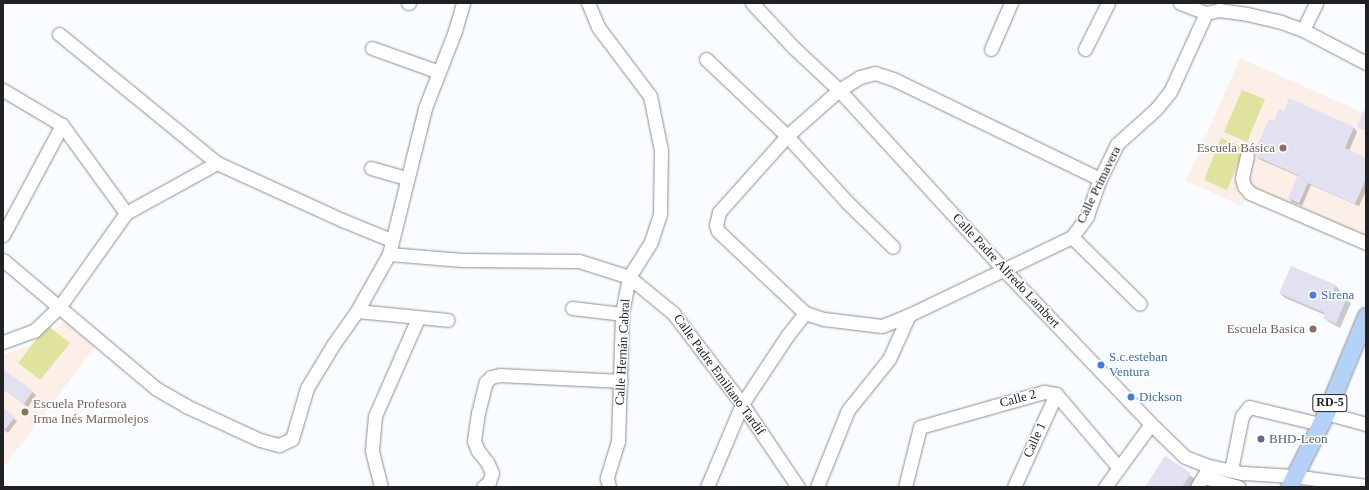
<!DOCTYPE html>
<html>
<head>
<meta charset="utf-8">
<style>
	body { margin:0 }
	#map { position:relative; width:1369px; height:490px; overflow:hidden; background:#f9fcff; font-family:Georgia,serif }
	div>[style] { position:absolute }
	.education>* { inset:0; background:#fcefe7 }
	.green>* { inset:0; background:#dfe39e }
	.shadow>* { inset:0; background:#0003 }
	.building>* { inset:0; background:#e1e1f1 }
	.roads { filter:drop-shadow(0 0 1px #8b8e90) drop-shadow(0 0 1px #8b8e90) }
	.minor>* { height:13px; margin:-6.5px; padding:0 6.5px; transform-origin:6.5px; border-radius:6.5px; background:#fff }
	.major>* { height:17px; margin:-8.5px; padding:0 8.5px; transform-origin:8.5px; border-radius:8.5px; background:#b4d2f7 }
	.dots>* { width:11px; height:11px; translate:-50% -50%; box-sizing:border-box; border:2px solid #fff; border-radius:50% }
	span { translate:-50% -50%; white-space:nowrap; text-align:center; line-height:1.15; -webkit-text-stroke:3px #fff; paint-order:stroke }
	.shield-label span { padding:1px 3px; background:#fff; border:1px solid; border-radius:3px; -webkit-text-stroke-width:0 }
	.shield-label { font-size:12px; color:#202122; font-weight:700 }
	.education-label { font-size:13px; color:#785e54 }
	.right { translate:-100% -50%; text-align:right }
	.left { translate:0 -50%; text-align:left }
	.street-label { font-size:13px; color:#202122 }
	.shop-label { font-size:13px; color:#366cbe }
	.service-label { font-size:13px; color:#4e5e75 }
	.frame { position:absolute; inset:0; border:4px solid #202122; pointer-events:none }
</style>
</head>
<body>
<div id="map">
	<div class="education">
		<div style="clip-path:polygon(1240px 58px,1366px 114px,1366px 251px,1246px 198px,1242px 206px,1186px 181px)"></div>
		<div style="clip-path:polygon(66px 321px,81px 328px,98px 343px,3px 468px,3px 355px,39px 342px)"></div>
	</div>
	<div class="green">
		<div style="clip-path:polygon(1242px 90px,1265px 99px,1247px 142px,1224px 132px)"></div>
		<div style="clip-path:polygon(1221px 138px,1244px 148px,1227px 190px,1204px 180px)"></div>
		<div style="clip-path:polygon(47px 325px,70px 343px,40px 380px,18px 363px)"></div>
	</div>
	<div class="shadow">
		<div style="clip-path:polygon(1290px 100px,1354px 128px,1357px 132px,1349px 151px,1366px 159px,1366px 191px,1359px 206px,1311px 185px,1302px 206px,1292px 202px,1289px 198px,1298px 176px,1259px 159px,1256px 155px,1274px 122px,1284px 112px)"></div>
		<div style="clip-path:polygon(1292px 267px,1336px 286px,1340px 291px,1339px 295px,1351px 303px,1340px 328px,1329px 322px,1324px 318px,1325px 315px,1285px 298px,1280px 293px)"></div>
		<div style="clip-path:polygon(3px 370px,36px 395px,28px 407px,3px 389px)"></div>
		<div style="clip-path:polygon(3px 409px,17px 421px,8px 433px,3px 429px)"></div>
		<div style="clip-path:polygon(1166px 457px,1195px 479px,1190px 487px,1146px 487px)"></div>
	</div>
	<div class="building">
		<div style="clip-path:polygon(1289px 98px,1354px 127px,1345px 148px,1366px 158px,1366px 179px,1355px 204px,1308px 183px,1299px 203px,1288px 198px,1298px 175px,1255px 156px,1254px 153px,1269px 119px,1274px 121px,1279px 109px,1284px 111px)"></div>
		<div style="clip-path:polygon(1366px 106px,1366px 131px,1357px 127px)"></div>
		<div style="clip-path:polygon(1291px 266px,1336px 285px,1333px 292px,1347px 297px,1336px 324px,1323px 318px,1325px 313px,1279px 293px)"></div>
		<div style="clip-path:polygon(3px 369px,33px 391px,24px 404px,3px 389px)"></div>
		<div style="clip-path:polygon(3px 408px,15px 417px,3px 432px)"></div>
		<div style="clip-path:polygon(1165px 456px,1191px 473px,1182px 487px,1145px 487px)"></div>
	</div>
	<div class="roads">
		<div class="minor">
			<div style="left:408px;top:3px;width:1px"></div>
			<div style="left:588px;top:3px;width:26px;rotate:67deg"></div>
			<div style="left:598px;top:27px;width:86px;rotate:53deg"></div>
			<div style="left:650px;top:96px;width:55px;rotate:78.5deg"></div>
			<div style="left:661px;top:150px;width:64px;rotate:90.9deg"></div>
			<div style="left:660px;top:214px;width:29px;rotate:108deg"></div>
			<div style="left:651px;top:242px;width:41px;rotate:122.2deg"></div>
			<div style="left:629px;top:277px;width:38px;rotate:101deg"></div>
			<div style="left:622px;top:314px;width:127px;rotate:91.8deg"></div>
			<div style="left:618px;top:441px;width:39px;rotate:107deg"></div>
			<div style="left:607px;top:478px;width:9px;rotate:77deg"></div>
			<div style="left:752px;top:3px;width:60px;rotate:47deg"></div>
			<div style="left:793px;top:47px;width:63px;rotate:43.1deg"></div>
			<div style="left:839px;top:90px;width:243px;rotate:47.5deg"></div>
			<div style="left:1003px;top:269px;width:214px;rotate:46.3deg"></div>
			<div style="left:1151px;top:424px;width:47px;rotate:44.1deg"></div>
			<div style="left:1185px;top:457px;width:26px;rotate:21deg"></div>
			<div style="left:1209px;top:466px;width:35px;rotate:12deg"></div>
			<div style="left:1243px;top:473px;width:51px;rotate:3.4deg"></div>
			<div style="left:1294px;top:476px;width:73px;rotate:7.9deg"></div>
			<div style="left:1180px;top:3px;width:28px;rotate:21deg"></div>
			<div style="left:1206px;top:13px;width:13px;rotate:-13deg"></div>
			<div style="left:1219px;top:10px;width:28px;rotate:8deg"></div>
			<div style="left:1247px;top:14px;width:35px;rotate:13deg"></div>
			<div style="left:1281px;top:22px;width:23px;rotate:20deg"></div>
			<div style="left:1303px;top:30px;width:71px;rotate:27.6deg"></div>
			<div style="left:1303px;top:30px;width:30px;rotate:-64deg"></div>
			<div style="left:59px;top:34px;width:204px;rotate:39.2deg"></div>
			<div style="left:217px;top:163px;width:137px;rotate:24.5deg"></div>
			<div style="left:342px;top:220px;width:53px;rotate:22.2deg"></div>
			<div style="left:372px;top:48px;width:71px;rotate:19.7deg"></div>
			<div style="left:991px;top:49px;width:50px;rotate:-66.5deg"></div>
			<div style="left:1085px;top:49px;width:51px;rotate:-63.4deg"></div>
			<div style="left:706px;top:59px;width:112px;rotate:43.5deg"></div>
			<div style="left:787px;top:136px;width:89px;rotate:47.7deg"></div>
			<div style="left:847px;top:202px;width:64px;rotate:44.4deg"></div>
			<div style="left:3px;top:90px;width:69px;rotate:30.7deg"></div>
			<div style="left:62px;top:125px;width:109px;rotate:54deg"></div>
			<div style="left:1247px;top:156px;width:23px;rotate:103deg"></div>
			<div style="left:1242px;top:178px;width:8px;rotate:76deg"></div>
			<div style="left:1244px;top:186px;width:9px;rotate:49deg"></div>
			<div style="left:1250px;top:193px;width:126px;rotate:23.3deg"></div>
			<div style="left:371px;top:168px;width:37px;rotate:16deg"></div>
			<div style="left:1100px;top:179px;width:230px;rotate:-154.2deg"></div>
			<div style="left:893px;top:79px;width:19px;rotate:-162deg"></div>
			<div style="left:875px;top:73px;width:16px;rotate:165deg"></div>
			<div style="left:860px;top:77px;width:25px;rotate:148deg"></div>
			<div style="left:839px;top:90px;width:69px;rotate:138.5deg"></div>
			<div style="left:787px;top:136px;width:102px;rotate:131.8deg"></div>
			<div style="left:719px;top:212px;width:13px;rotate:103deg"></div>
			<div style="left:716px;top:225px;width:6px;rotate:72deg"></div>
			<div style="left:718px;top:231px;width:120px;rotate:43.3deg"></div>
			<div style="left:805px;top:313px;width:20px;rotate:18deg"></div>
			<div style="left:824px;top:319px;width:58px;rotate:6.9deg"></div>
			<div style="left:882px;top:326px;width:29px;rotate:-22deg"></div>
			<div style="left:909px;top:315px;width:181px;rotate:-25.6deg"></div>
			<div style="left:1072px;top:237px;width:26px;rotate:-54deg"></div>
			<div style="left:1087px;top:216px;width:39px;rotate:-71deg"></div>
			<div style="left:1100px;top:179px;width:39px;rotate:-64deg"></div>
			<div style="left:1117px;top:144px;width:52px;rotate:-41.9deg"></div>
			<div style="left:1156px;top:109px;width:22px;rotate:-51deg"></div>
			<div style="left:1170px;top:92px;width:87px;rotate:-65.5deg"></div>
			<div style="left:3px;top:235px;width:125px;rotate:-61.8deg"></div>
			<div style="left:1072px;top:237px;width:95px;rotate:44.6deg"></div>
			<div style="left:389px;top:254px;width:73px;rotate:4.7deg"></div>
			<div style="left:462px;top:260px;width:117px;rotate:0.5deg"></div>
			<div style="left:579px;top:261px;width:52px;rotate:17.7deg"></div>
			<div style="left:629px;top:277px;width:57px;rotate:39.3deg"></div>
			<div style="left:673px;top:313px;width:114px;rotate:52.8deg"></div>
			<div style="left:742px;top:404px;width:100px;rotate:56deg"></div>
			<div style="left:3px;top:260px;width:201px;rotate:40deg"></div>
			<div style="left:157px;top:389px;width:34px;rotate:30deg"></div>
			<div style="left:186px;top:406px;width:81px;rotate:24.7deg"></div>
			<div style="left:260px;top:440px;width:20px;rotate:15deg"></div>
			<div style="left:279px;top:445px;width:14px;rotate:-25deg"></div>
			<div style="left:292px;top:439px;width:53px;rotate:-73.6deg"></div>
			<div style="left:307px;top:388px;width:50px;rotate:-58.8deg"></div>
			<div style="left:333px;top:345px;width:42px;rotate:-54.8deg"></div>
			<div style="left:357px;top:311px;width:65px;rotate:-60.7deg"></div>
			<div style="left:389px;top:254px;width:150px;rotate:-76.1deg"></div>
			<div style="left:425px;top:108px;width:83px;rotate:-68.7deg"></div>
			<div style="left:455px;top:31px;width:29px;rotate:-74deg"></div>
			<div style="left:572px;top:308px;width:50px;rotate:6.8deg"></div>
			<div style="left:357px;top:311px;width:91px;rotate:5.6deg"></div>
			<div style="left:3px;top:342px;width:33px;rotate:-20deg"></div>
			<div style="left:34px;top:331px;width:36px;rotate:-44deg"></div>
			<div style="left:60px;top:306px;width:114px;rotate:-54.6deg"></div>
			<div style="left:126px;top:213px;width:104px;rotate:-28.8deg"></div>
			<div style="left:1326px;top:413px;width:41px;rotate:15.4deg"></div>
			<div style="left:1231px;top:470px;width:55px;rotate:-78.5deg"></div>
			<div style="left:1242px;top:416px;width:11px;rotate:-52deg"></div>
			<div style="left:1249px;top:407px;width:73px;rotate:13.5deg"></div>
			<div style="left:1204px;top:477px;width:36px;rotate:16deg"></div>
			<div style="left:381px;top:487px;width:38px;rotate:-104deg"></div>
			<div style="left:372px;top:450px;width:34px;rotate:-85deg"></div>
			<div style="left:375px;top:416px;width:107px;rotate:-66.3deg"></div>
			<div style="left:483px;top:487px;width:8px;rotate:-40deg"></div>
			<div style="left:489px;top:482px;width:9px;rotate:-72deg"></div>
			<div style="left:492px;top:473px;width:12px;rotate:-114deg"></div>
			<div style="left:487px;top:462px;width:14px;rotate:-129deg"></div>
			<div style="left:478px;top:451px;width:11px;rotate:-112deg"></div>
			<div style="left:474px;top:441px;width:28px;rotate:-82deg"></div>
			<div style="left:478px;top:413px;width:32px;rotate:-76deg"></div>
			<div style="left:486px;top:382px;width:7px;rotate:-45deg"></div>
			<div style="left:491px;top:377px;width:9px;rotate:-13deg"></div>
			<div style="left:500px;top:375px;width:121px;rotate:2.8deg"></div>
			<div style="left:707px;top:487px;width:90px;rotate:-67.1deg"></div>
			<div style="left:742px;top:404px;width:82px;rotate:-56.5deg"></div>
			<div style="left:787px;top:336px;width:29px;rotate:-52deg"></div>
			<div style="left:817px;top:487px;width:83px;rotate:-68.1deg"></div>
			<div style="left:848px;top:410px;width:65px;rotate:-51.2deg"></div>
			<div style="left:889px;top:359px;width:48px;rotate:-65.6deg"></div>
			<div style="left:905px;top:487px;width:62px;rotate:-76deg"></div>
			<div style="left:920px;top:427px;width:129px;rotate:-15.8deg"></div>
			<div style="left:1044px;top:392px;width:12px;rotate:9deg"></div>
			<div style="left:1056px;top:394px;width:97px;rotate:49.6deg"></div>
			<div style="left:1014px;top:487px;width:102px;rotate:-65.7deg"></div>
			<div style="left:1105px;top:487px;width:78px;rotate:-53.9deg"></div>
			<div style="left:1197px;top:487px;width:21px;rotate:-59deg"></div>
		</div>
		<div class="major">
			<div style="left:1289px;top:487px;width:83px;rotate:-63.4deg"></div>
			<div style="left:1326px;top:413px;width:105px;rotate:-67.6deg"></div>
		</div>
	</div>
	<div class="dots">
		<div style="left:1283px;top:148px;background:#8d6e63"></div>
		<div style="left:1313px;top:295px;background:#3f7fe0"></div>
		<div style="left:1313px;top:329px;background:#8d6e63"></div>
		<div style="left:1101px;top:365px;background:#3f7fe0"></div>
		<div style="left:1131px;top:397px;background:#3f7fe0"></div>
		<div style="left:25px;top:412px;background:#8d6e63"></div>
		<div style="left:1261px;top:439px;background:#5c6f8a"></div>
	</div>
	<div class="shield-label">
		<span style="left:1330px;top:403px">RD-5</span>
	</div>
	<div class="education-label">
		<span class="right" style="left:1275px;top:148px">Escuela Básica</span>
		<span class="right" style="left:1305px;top:329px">Escuela Basica</span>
		<span class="left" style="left:33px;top:412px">Escuela Profesora<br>Irma Inés Marmolejos</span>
	</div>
	<div class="street-label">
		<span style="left:1099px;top:185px;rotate:-64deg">Calle Primavera</span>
		<span style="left:1006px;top:271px;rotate:47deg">Calle Padre Alfredo Lambert</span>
		<span style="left:623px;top:352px;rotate:-87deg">Calle Hernán Cabral</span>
		<span style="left:719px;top:375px;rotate:54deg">Calle Padre Emiliano Tardif</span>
		<span style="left:1018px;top:399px;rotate:-15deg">Calle 2</span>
		<span style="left:1035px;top:440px;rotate:-66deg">Calle 1</span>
	</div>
	<div class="shop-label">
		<span class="left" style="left:1321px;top:295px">Sirena</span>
		<span class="left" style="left:1109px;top:365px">S.c.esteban<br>Ventura</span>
		<span class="left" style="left:1139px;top:397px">Dickson</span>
	</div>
	<div class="service-label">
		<span class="left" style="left:1269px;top:439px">BHD-Leon</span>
	</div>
	<div class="frame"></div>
</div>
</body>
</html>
